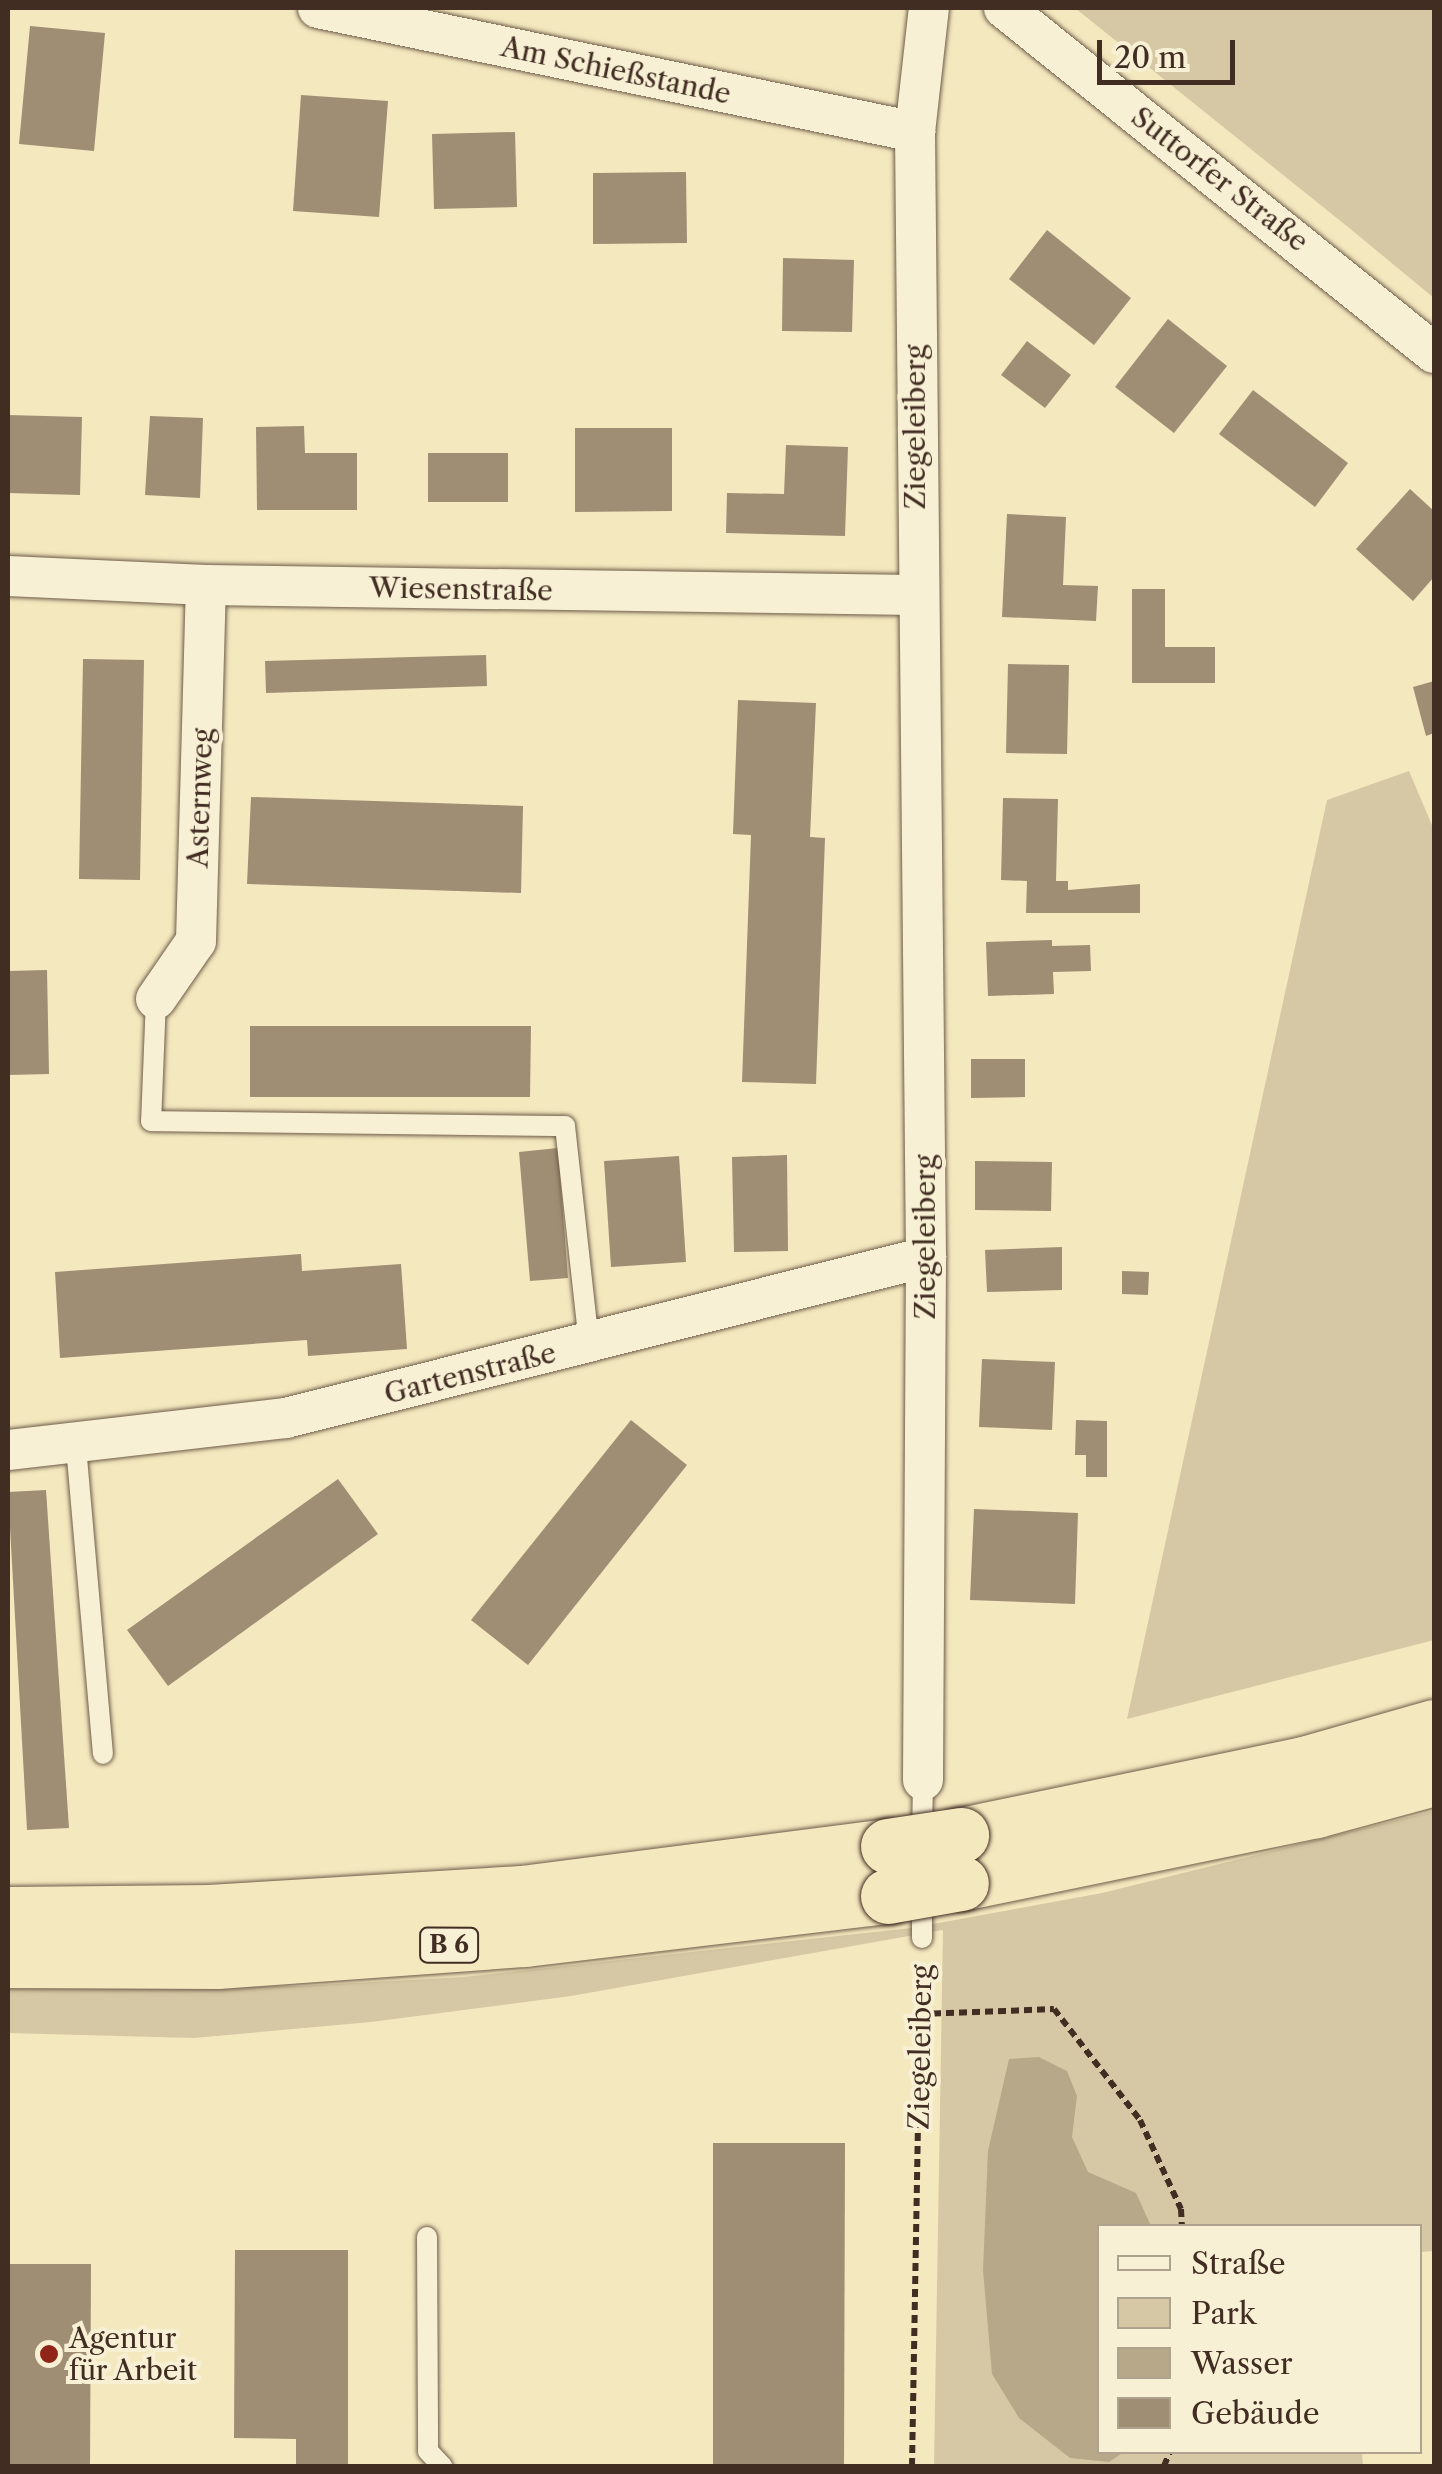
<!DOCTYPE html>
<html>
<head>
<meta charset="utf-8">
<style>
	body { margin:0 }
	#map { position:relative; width:1442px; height:2474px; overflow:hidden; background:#f4e8be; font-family:"Libre Caslon Text",serif }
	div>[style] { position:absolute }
	.green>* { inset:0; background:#d6c8a4 }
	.water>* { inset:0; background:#b7a889 }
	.building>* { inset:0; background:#9f8e74 }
	.path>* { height:6px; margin-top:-3px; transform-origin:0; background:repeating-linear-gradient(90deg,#422d23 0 8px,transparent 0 13px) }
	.roads { filter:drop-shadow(0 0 2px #6e5c4a) drop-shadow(0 0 2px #6e5c4a) }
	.lane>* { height:20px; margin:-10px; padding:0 10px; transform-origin:10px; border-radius:10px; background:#f8f0d5 }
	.street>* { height:40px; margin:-20px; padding:0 20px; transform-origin:20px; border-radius:20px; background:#f8f0d5 }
	.highway>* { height:55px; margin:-27.5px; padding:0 27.5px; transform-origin:27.5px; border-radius:27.5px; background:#f4e8be }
	.bridges { filter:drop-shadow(0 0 2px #422d23) drop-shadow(0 0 2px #422d23) }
	.highway-bridge>* { height:55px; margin:-27.5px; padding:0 27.5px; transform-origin:27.5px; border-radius:27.5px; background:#f4e8be }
	.dots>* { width:28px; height:28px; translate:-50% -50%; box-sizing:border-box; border:5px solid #f8f0d5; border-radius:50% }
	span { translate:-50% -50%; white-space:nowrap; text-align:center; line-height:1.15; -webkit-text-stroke:8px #f8f0d5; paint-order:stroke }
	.shield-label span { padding:2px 8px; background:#f8f0d5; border:2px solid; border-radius:8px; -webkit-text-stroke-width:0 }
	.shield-label { font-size:25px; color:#422d23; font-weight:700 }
	.street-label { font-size:28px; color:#422d23 }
	.poi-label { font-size:28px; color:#422d23 }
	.left { translate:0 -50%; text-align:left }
	.frame { position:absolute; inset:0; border:10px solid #422d23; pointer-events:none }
	.legend { position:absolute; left:1097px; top:2224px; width:325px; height:230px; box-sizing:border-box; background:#f8f0d5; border:2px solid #afa28e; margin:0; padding:12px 18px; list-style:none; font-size:30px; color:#422d23 }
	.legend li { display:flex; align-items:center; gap:20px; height:50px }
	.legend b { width:50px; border:2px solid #afa28e }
	.scale { position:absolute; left:1097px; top:40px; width:138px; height:45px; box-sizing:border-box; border:5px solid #422d23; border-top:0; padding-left:12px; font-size:30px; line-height:35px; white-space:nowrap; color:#422d23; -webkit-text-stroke:8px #f8f0d5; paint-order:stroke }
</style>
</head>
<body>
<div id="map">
	<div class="green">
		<div style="clip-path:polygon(1075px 8px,1434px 8px,1434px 298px,1348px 227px)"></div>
		<div style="clip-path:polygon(1409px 771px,1434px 830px,1434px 1640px,1127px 1719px,1327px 800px)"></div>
		<div style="clip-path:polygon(1434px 1811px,1434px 2251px,1420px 2252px,1420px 2226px,1100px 2226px,1100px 2452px,1362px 2452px,1363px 2466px,934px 2466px,943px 1930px,571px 1996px,371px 2022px,194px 2038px,8px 2033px,8px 1989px,300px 1986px,464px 1977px,911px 1928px,1102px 1893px)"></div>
	</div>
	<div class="water">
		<div style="clip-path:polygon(1039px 2057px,1067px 2071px,1077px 2096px,1072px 2137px,1088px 2172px,1136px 2193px,1151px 2226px,1100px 2226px,1100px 2452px,1124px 2452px,1109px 2462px,1070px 2458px,1019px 2418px,992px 2374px,983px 2270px,988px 2151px,1009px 2059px)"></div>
	</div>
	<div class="building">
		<div style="clip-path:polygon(30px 26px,105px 33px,94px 151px,19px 144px)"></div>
		<div style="clip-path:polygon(301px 95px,388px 101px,379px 217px,293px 211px)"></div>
		<div style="clip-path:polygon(515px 132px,517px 207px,434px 209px,432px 134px)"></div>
		<div style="clip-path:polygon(686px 172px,687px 243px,593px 244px,593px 173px)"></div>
		<div style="clip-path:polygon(1047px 230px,1131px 298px,1094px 345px,1009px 279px)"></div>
		<div style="clip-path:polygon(783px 258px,854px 260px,852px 332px,782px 331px)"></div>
		<div style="clip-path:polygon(1168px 319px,1227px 366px,1174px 433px,1115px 387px)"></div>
		<div style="clip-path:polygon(1027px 341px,1071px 375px,1045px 408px,1001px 375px)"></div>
		<div style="clip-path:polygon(1253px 390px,1348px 463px,1315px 507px,1219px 434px)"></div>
		<div style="clip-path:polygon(8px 415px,82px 417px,80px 495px,8px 493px)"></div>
		<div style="clip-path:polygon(150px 416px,203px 418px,200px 498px,145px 495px)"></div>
		<div style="clip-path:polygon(304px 426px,305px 453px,357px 453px,357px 510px,257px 510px,256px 427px)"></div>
		<div style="clip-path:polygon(575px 428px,672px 428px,672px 511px,575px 512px)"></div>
		<div style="clip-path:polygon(786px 445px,848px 447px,845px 536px,726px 533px,727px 493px,784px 494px)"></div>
		<div style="clip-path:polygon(428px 453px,508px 453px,508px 502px,428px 502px)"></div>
		<div style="clip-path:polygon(1410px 489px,1434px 511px,1434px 577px,1413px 601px,1356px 549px)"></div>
		<div style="clip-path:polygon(1007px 514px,1066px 517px,1063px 585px,1098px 586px,1096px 621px,1002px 617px)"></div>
		<div style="clip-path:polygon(1132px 589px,1165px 589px,1165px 647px,1215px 647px,1215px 683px,1132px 683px)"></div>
		<div style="clip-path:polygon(486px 655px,487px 686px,266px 693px,265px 661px)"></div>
		<div style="clip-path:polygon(83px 659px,144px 660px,140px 880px,79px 879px)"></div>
		<div style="clip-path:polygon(1008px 664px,1069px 665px,1067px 754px,1006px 753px)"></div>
		<div style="clip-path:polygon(1434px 681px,1434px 733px,1426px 736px,1413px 687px)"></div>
		<div style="clip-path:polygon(738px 700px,816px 703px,810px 837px,825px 838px,816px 1084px,742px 1082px,751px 835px,733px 834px)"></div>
		<div style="clip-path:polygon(251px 797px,523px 806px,521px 893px,247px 884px)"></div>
		<div style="clip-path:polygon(1003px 798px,1058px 799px,1056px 881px,1068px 881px,1068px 890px,1140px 884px,1140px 913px,1026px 913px,1027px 881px,1001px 880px)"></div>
		<div style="clip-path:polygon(1052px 940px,1052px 946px,1090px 945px,1091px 971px,1053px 972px,1054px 994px,988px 996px,986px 942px)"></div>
		<div style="clip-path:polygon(47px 970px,49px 1074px,8px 1075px,8px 971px)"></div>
		<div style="clip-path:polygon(250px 1026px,531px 1026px,530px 1097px,250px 1097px)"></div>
		<div style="clip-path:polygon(971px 1059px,1025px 1059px,1025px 1097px,971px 1098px)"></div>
		<div style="clip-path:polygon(558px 1148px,568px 1278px,530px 1281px,519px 1152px)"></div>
		<div style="clip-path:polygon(787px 1155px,788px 1251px,734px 1252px,732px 1157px)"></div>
		<div style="clip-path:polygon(679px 1156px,686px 1262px,611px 1267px,604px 1161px)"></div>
		<div style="clip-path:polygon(975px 1161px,1052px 1162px,1051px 1211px,975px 1210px)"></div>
		<div style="clip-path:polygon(1062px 1247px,1062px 1290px,987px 1292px,985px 1250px)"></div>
		<div style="clip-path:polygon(301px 1254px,302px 1271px,401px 1264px,407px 1349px,308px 1356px,307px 1340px,60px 1358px,55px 1272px)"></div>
		<div style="clip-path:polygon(1122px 1271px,1149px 1272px,1148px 1295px,1122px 1294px)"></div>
		<div style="clip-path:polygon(982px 1359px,1055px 1362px,1052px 1430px,979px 1427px)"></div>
		<div style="clip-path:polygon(631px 1420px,687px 1465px,528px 1665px,471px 1620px)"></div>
		<div style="clip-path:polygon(1076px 1420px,1107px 1421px,1107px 1477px,1086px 1477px,1086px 1455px,1075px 1455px)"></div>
		<div style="clip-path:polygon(338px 1479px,378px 1534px,168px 1686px,127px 1630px)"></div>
		<div style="clip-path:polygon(46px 1490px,69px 1828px,27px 1830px,8px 1492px)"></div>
		<div style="clip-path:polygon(974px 1509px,1078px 1513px,1075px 1604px,970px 1600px)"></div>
		<div style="clip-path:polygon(713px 2143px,845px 2143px,844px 2466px,713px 2466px)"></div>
		<div style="clip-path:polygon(235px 2250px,348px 2250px,348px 2466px,296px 2466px,296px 2439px,234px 2438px)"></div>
		<div style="clip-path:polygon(8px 2264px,91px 2264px,90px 2466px,8px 2466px)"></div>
	</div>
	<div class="path">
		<div style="left:920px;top:2014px;width:134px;rotate:-2.1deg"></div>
		<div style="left:1054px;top:2009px;width:140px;rotate:52.2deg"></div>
		<div style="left:1140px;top:2120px;width:98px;rotate:65.3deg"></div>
		<div style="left:1181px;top:2209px;width:17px;rotate:87deg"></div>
		<div style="left:912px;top:2466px;width:496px;rotate:-89deg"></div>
		<div style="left:1164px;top:2466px;width:15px;rotate:-67deg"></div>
	</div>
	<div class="roads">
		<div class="lane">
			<div style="left:156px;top:999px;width:122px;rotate:92.3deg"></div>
			<div style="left:151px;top:1121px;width:414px;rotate:0.7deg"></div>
			<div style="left:565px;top:1126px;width:220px;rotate:83.7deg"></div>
			<div style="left:76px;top:1446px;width:309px;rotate:85deg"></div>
			<div style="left:922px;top:1838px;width:58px;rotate:-89deg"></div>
			<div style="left:922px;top:1938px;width:46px;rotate:-90deg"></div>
			<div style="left:427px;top:2237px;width:214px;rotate:89.7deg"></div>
			<div style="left:428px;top:2451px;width:21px;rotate:47deg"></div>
		</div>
		<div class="street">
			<div style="left:318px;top:8px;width:610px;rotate:11.73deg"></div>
			<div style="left:1004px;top:8px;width:551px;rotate:38.74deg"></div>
			<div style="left:8px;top:576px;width:198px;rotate:2.6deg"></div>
			<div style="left:206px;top:585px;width:709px;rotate:0.81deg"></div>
			<div style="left:156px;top:999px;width:70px;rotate:-55.4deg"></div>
			<div style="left:196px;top:941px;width:356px;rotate:-88.4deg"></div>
			<div style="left:8px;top:1450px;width:280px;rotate:-6.6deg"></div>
			<div style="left:286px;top:1418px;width:660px;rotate:-14.12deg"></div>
			<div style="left:923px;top:1780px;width:523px;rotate:-89.67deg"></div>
			<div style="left:926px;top:1257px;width:1125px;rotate:-90.56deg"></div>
			<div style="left:915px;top:132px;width:125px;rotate:-83.6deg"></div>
		</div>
		<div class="highway">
			<div style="left:961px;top:1835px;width:350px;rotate:-11.7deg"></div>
			<div style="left:1304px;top:1764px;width:135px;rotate:-15.9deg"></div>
			<div style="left:961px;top:1883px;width:362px;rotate:-11.6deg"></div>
			<div style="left:1316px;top:1810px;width:122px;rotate:-15.2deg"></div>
			<div style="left:8px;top:1914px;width:201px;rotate:-0.6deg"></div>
			<div style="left:209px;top:1912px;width:314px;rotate:-3.5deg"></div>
			<div style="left:522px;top:1893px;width:369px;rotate:-7.3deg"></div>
			<div style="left:8px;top:1960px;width:209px;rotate:0.3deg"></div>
			<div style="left:217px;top:1961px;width:309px;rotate:-4.1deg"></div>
			<div style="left:525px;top:1939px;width:366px;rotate:-6.8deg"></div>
		</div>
	</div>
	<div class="bridges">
		<div class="highway-bridge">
			<div style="left:888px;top:1846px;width:74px;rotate:-8.6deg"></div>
			<div style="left:888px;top:1896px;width:74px;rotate:-10.1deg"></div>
		</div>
	</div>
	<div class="dots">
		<div style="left:49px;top:2354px;background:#8f2418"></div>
	</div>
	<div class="shield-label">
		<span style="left:449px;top:1945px">B 6</span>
	</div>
	<div class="street-label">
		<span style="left:616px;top:70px;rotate:12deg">Am Schießstande</span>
		<span style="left:1220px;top:179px;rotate:38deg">Suttorfer Straße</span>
		<span style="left:915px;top:427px;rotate:-90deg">Ziegeleiberg</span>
		<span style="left:461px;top:589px;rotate:1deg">Wiesenstraße</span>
		<span style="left:200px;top:798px;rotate:-88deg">Asternweg</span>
		<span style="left:925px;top:1237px;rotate:-90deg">Ziegeleiberg</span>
		<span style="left:470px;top:1373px;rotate:-14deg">Gartenstraße</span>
		<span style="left:920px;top:2047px;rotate:-89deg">Ziegeleiberg</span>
	</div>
	<div class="poi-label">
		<span class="left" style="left:69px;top:2354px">Agentur<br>für Arbeit</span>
	</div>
	<div class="frame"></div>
	<ul class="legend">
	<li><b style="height:12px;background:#f8f0d5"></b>Straße</li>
	<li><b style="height:28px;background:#d6c8a4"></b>Park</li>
	<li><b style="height:28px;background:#b7a889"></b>Wasser</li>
	<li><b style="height:28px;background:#9f8e74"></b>Gebäude</li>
	</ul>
	<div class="scale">20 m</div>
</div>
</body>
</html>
